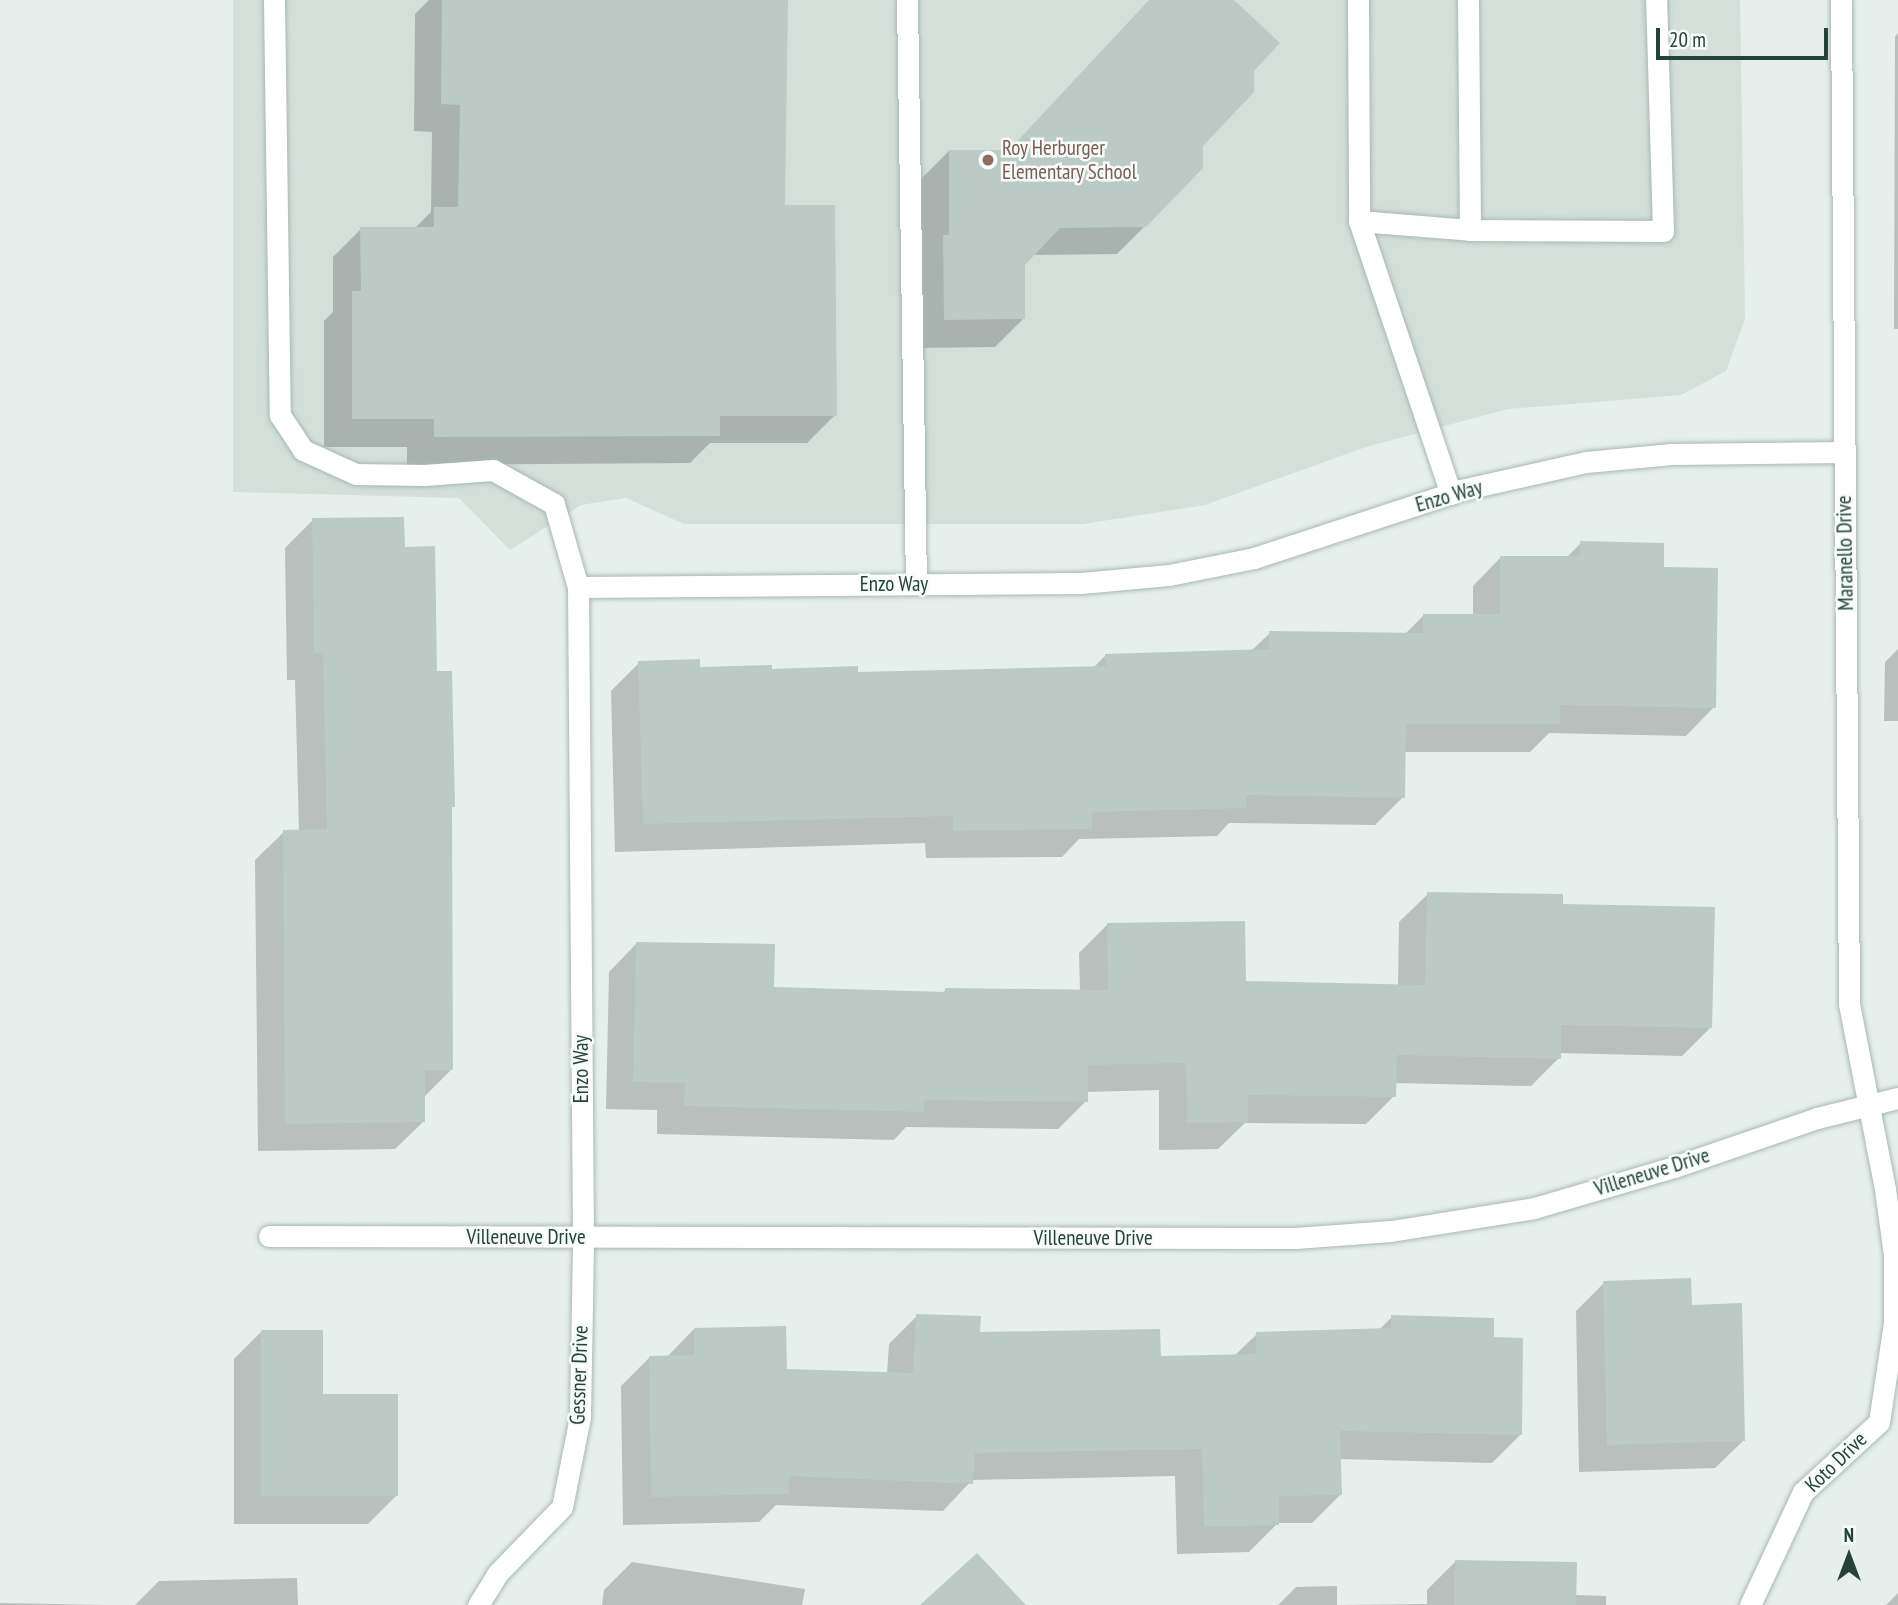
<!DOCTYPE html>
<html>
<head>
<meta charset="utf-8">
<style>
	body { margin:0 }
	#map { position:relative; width:1898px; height:1605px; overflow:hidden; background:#e6efeb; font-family:"PT Sans Narrow",sans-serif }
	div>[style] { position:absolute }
	.built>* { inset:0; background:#d4dfda }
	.shadow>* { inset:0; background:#0003 }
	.building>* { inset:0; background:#bbcac4 }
	.roads { filter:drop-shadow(0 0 2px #a8b8b2) drop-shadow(0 0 2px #a8b8b2) }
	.service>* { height:21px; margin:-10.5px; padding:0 10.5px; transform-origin:10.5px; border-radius:10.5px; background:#fff }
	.minor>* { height:21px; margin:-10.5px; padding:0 10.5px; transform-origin:10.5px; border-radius:10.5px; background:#fff }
	.dots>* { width:19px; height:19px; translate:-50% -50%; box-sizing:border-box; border:4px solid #f7fbf9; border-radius:50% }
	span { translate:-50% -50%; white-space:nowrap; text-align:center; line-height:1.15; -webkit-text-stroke:5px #f7fbf9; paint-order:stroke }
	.education-label { font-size:21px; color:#785e54 }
	.left { translate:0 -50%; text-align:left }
	.street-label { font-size:21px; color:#24423a }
	.north { position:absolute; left:1814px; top:1521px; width:70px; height:70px; -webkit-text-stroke:5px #f7fbf9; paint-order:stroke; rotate:0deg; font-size:19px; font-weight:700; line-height:28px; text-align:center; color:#24423a }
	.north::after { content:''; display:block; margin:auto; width:24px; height:32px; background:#24423a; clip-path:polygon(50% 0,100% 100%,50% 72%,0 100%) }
	.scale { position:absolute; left:1656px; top:28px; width:172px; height:32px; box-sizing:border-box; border:4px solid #24423a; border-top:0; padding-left:9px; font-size:21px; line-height:24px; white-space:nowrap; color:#24423a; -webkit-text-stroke:5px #f7fbf9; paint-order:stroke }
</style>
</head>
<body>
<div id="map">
	<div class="built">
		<div style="clip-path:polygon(233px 0,1740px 0,1745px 319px,1726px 371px,1681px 395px,1508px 409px,1366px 447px,1205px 505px,1083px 524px,684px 524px,626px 498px,581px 505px,510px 550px,459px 498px,233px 492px)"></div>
	</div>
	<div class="shadow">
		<div style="clip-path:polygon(429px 0,786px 0,783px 207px,835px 415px,807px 443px,710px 443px,690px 463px,407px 465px,407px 447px,324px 447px,324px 321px,333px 312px,333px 257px,361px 229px,414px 229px,431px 212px,432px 132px,414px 131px,415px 14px)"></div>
		<div style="clip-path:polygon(1182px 0,1231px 0,1252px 71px,1145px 226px,1117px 254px,1032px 255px,1023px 264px,1023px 319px,995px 347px,917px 348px,921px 179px,949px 151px,1008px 151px)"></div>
		<div style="clip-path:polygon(1898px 33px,1898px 329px,1894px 329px,1895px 37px)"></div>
		<div style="clip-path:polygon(313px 520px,403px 549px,435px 673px,453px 807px,450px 809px,451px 1070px,423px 1098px,424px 1121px,395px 1149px,258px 1151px,255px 860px,284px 832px,299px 831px,295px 680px,287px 680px,285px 548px)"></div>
		<div style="clip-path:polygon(1581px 543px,1663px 569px,1714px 707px,1686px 736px,1549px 733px,1530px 752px,1404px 752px,1403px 797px,1375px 825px,1229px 823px,1217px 836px,1079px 839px,1062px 857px,926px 858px,925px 843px,615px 852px,611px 691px,639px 663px,699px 669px,856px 674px,1093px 668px,1106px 655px,1251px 651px,1270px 633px,1405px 634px,1424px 615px,1473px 615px,1473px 586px,1501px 557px,1567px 557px)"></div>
		<div style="clip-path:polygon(1898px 649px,1898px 721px,1884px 721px,1885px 662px)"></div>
		<div style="clip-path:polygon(1428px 894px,1561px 906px,1710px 1028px,1682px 1056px,1559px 1053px,1559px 1058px,1531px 1086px,1395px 1083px,1394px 1096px,1366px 1124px,1245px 1123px,1218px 1149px,1159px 1150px,1159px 1090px,1086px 1092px,1086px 1101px,1058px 1129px,906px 1127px,894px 1140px,657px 1134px,657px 1110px,606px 1109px,609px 972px,637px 943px,772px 988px,942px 993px,946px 990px,1080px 992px,1079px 953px,1107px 925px,1244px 983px,1398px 986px,1399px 922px)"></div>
		<div style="clip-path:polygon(1604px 1283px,1690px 1307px,1744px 1440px,1715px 1468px,1579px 1472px,1576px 1311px)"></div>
		<div style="clip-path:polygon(917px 1316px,978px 1334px,1159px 1358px,1234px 1356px,1257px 1334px,1379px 1330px,1392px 1317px,1492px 1339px,1520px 1435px,1492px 1463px,1339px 1459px,1340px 1495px,1312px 1523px,1278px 1523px,1249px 1552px,1177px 1554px,1175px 1476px,972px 1480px,943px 1511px,776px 1505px,759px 1522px,623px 1525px,621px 1386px,649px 1358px,666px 1358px,694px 1329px,785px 1370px,887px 1374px,889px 1344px)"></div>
		<div style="clip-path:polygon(262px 1331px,322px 1396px,396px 1496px,368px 1524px,234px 1524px,234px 1359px)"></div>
		<div style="clip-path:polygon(632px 1562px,805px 1589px,802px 1605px,602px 1605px,604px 1590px)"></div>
		<div style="clip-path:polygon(1455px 1562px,1575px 1595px,1606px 1596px,1606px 1605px,1278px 1605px,1296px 1587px,1337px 1586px,1337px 1605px,1427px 1604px,1427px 1590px)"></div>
		<div style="clip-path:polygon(297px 1578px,298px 1605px,135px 1605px,159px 1581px)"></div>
		<div style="clip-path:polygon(1898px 1593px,1898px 1605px,1886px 1605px)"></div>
		<div style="clip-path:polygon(0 1603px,105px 1605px,0 1605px)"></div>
	</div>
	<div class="building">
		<div style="clip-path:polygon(442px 0,788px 0,785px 205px,835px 205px,837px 416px,720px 416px,720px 436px,434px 437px,434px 419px,352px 419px,352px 291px,361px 291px,360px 227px,434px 227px,434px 207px,458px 207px,460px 105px,441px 104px)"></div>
		<div style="clip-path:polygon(1149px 0,1234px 0,1280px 43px,1254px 71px,1254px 92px,1203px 146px,1203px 168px,1146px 227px,1060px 228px,1025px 265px,1025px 319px,944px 320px,943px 235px,949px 235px,949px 150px,1009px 150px)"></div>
		<div style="clip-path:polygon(404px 517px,405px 547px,435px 546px,437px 671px,452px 671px,455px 807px,452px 807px,453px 1070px,425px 1070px,425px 1122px,285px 1124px,283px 830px,327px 829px,323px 653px,314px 653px,312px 518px)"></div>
		<div style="clip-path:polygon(1580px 541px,1664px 543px,1664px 567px,1718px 568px,1716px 708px,1560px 705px,1560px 724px,1406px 724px,1405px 798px,1246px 795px,1247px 808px,1092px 812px,1092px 829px,953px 831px,953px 816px,643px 824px,638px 661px,700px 659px,700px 667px,772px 665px,772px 669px,858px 666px,858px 672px,1106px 666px,1105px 654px,1269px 649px,1269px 631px,1423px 633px,1423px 614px,1500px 614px,1500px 556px,1580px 556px)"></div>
		<div style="clip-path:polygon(1427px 892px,1563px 894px,1563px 904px,1715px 907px,1712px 1028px,1561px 1025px,1561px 1059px,1397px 1055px,1396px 1097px,1248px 1095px,1248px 1122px,1187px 1123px,1186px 1063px,1088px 1065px,1088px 1102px,924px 1100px,924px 1112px,684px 1106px,685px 1083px,633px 1082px,636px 942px,775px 944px,774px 987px,945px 992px,945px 988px,1108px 990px,1107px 923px,1245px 921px,1246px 981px,1425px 985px)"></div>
		<div style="clip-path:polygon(1691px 1278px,1692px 1305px,1742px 1303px,1745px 1441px,1607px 1445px,1603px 1281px)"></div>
		<div style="clip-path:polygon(916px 1314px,981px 1316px,980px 1332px,1160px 1329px,1161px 1356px,1256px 1354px,1256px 1332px,1391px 1328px,1391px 1315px,1494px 1318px,1494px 1337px,1523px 1338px,1522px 1435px,1340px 1431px,1342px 1495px,1279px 1496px,1279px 1525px,1204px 1527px,1202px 1449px,975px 1453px,973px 1484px,789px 1476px,789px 1494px,651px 1497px,649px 1356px,694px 1355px,694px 1328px,786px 1326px,787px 1369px,913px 1373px)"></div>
		<div style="clip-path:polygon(261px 1330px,323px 1330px,323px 1394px,398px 1394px,398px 1496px,261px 1496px)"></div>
		<div style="clip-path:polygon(977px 1553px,1026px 1605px,920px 1605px)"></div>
		<div style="clip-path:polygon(1455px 1560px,1577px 1562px,1576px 1605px,1454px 1605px)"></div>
	</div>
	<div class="roads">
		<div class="service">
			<div style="left:274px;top:0;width:415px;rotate:89.2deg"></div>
			<div style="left:280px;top:415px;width:42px;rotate:56.7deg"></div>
			<div style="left:303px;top:450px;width:58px;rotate:24.4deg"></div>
			<div style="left:356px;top:474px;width:68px;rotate:0.8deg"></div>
			<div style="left:424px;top:475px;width:69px;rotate:-4.1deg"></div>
			<div style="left:493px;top:470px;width:70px;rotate:29.1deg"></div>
			<div style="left:554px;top:504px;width:86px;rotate:73.9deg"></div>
			<div style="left:907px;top:0;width:583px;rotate:89.12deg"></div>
			<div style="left:1358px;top:0;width:221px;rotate:89.7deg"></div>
			<div style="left:1359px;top:221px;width:288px;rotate:71.4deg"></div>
			<div style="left:1359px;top:221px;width:111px;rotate:4.6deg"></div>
			<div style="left:1470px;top:230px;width:230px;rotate:-90.5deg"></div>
			<div style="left:1470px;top:230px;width:193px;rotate:0.3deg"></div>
			<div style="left:1663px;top:231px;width:231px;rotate:-91.7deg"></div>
		</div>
		<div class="minor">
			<div style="left:269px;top:1236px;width:1026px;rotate:0.11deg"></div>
			<div style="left:1295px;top:1238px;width:96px;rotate:-4.2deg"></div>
			<div style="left:1391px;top:1231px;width:145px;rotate:-9.1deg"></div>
			<div style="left:1534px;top:1208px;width:146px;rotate:-16.3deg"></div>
			<div style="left:1674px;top:1167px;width:151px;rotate:-18.9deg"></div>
			<div style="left:1817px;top:1118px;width:83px;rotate:-13.9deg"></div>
			<div style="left:478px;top:1605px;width:36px;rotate:-58deg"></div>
			<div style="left:497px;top:1574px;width:93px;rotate:-45.9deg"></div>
			<div style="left:562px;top:1507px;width:92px;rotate:-78.7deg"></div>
			<div style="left:580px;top:1417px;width:180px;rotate:-89deg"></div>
			<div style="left:583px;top:1237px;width:650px;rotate:-90.44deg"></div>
			<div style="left:578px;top:587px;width:503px;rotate:-0.46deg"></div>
			<div style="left:1081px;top:583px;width:88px;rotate:-5.2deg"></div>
			<div style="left:1169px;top:575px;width:87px;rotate:-11.3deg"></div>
			<div style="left:1254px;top:558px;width:218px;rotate:-18.2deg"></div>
			<div style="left:1461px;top:490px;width:128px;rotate:-12.6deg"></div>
			<div style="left:1586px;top:462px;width:86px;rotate:-5.3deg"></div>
			<div style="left:1672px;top:454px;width:172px;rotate:-0.7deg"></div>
			<div style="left:1750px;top:1605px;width:125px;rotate:-64.9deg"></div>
			<div style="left:1803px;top:1492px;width:103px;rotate:-42.6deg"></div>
			<div style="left:1879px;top:1422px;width:100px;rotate:-81.4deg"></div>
			<div style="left:1894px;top:1323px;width:68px;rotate:-90deg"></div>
			<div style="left:1894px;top:1255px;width:67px;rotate:-97.8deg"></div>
			<div style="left:1885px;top:1189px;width:189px;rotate:-101deg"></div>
			<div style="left:1849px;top:1003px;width:1003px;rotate:-90.46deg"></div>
		</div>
	</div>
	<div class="dots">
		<div style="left:988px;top:160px;background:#8d6e63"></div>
	</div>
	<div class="education-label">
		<span class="left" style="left:1002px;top:160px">Roy Herburger<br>Elementary School</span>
	</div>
	<div class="street-label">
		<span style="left:1449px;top:496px;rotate:-16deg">Enzo Way</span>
		<span style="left:1845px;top:553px;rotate:-91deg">Maranello Drive</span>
		<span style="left:894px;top:584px">Enzo Way</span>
		<span style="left:581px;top:1069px;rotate:-90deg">Enzo Way</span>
		<span style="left:1652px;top:1172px;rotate:-17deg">Villeneuve Drive</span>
		<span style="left:526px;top:1237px">Villeneuve Drive</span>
		<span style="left:1093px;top:1238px">Villeneuve Drive</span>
		<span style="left:579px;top:1375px;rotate:-88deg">Gessner Drive</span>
		<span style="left:1836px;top:1462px;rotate:-44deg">Koto Drive</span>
	</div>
	<div class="north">N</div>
	<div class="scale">20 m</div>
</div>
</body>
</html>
